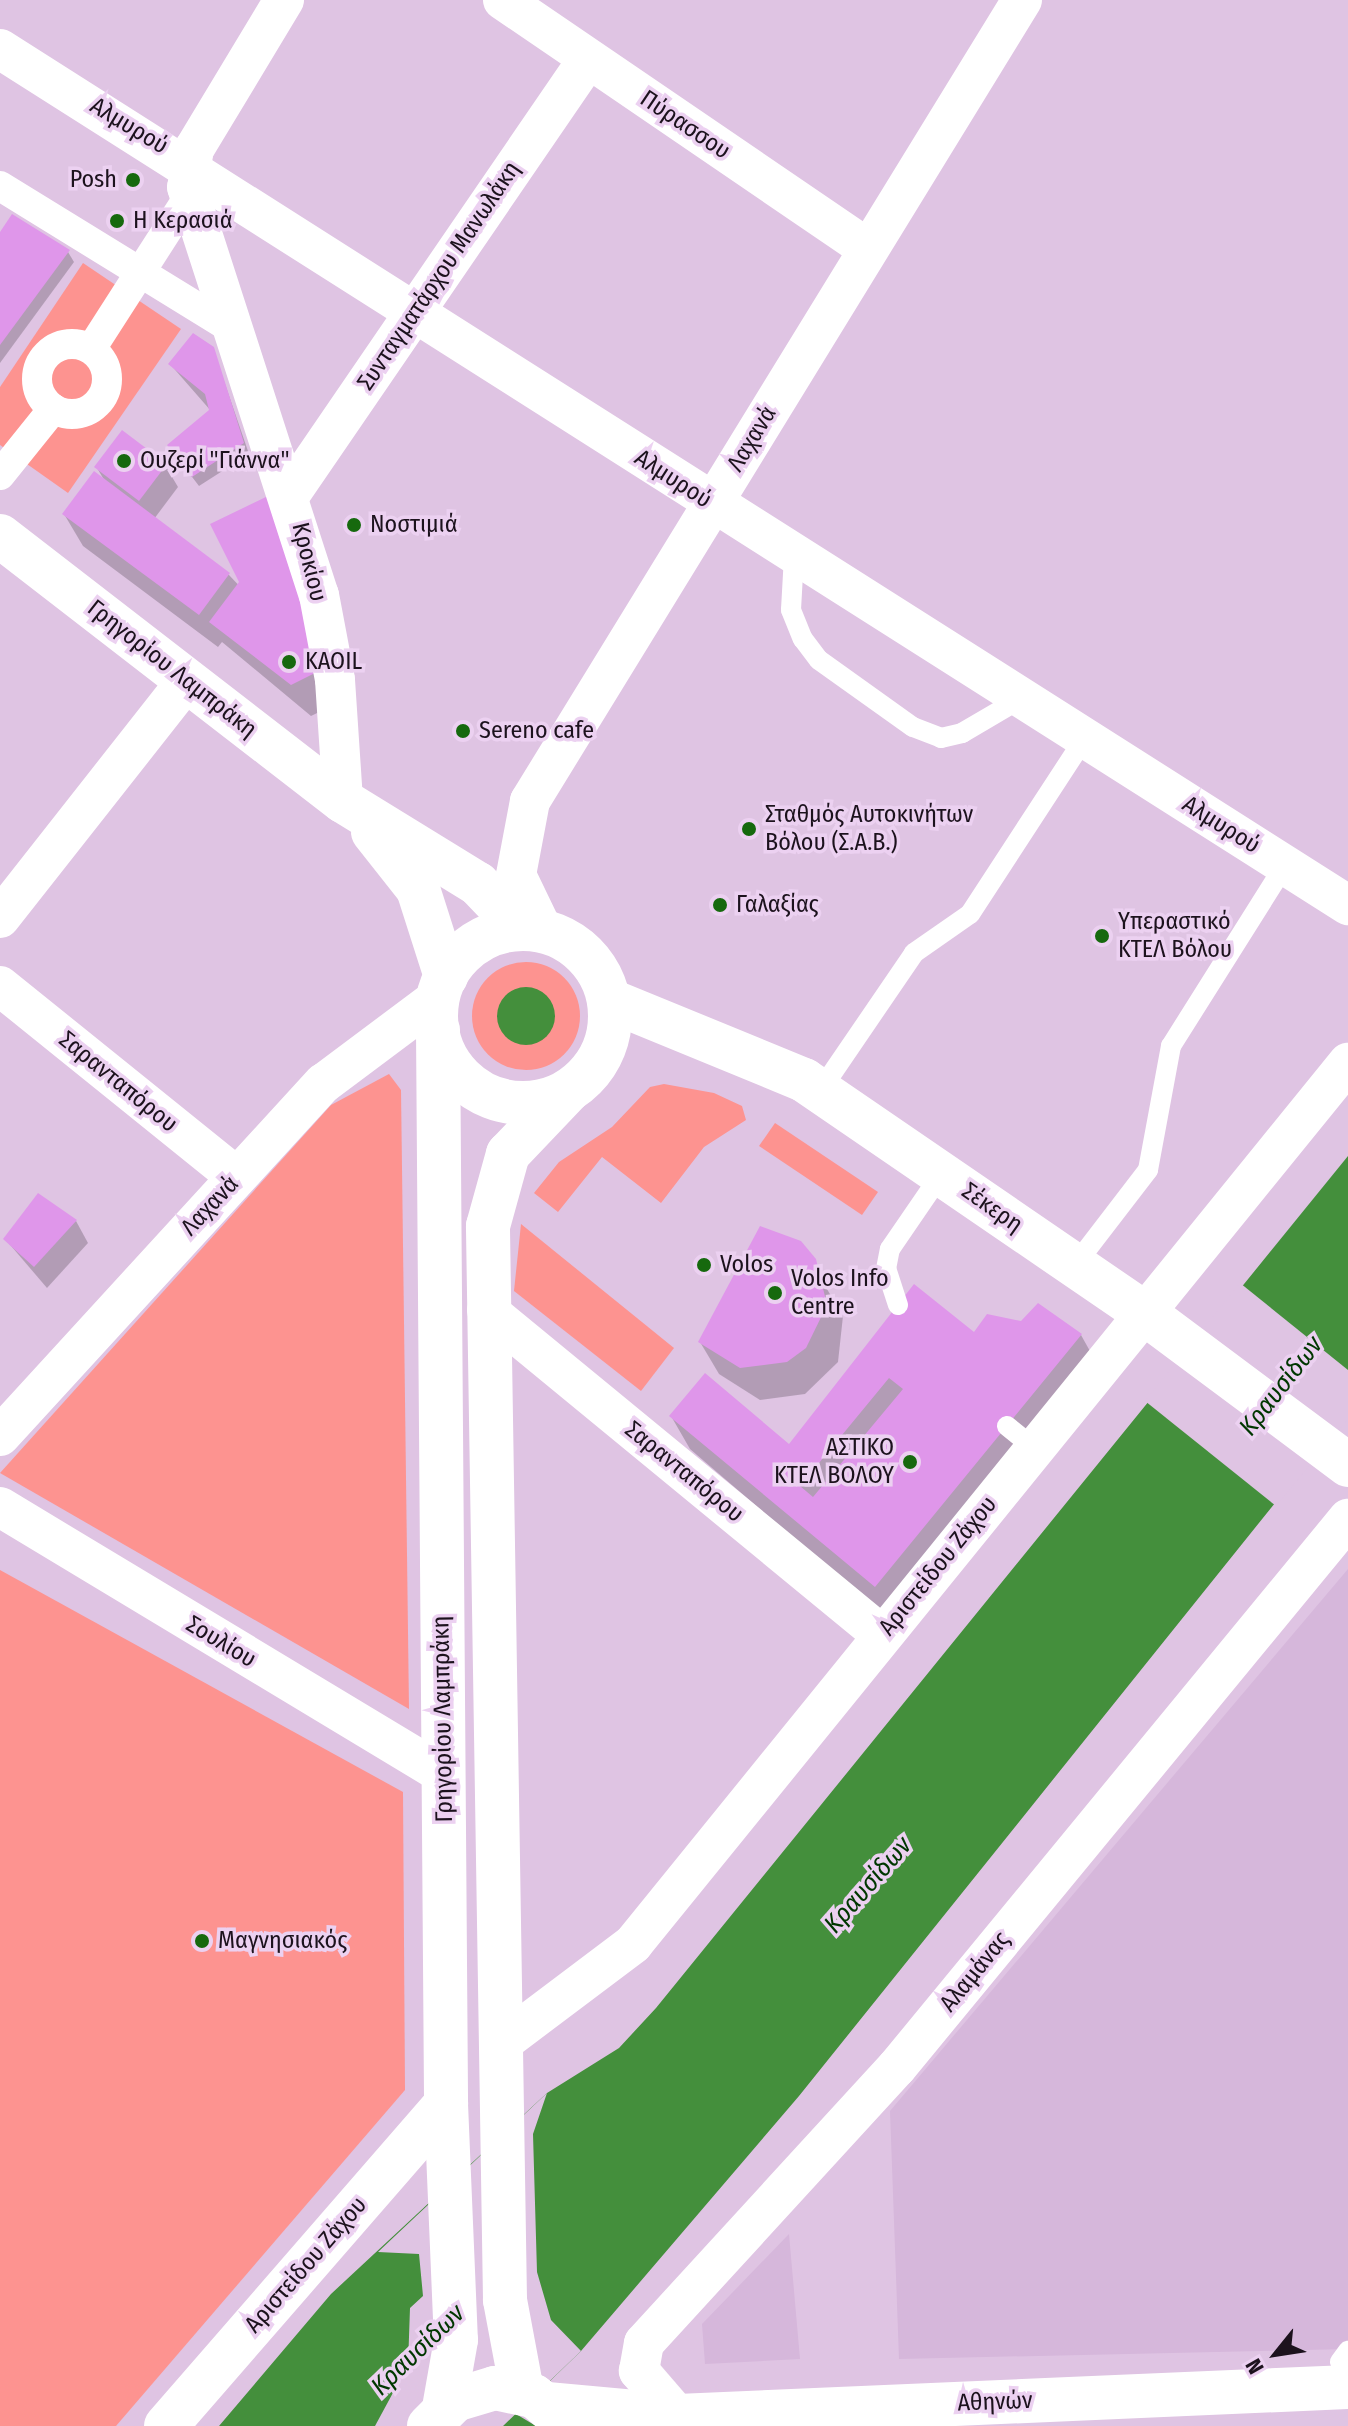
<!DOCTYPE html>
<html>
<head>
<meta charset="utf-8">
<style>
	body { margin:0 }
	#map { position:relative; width:1348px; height:2426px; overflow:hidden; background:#dfc4e3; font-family:"Fira Sans Condensed",sans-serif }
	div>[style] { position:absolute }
	.built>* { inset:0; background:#d6b7db }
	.green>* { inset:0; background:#fd9390 }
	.round { border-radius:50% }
	.water>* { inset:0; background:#448f3c }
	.pier>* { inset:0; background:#dfc4e3 }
	.shadow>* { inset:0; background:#0003 }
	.building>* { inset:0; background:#df96ea }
	.service>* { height:20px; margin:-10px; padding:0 10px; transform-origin:10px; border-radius:10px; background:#fff }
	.pedestrian>* { height:30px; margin:-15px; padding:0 15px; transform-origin:15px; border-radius:15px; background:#fff }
	.pedestrian>.ring { margin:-15px; padding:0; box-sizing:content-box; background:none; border:30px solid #fff; border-radius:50% }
	.minor>* { height:40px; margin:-20px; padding:0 20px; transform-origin:20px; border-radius:20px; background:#fff }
	.tertiary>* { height:44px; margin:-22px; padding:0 22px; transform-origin:22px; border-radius:22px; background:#fff }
	.secondary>* { height:44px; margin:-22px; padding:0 22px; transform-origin:22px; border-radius:22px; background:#fff }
	.secondary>.ring { margin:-22px; padding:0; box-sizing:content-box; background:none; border:44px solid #fff; border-radius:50% }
	.primary>* { height:44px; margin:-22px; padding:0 22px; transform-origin:22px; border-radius:22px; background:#fff }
	.dots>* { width:22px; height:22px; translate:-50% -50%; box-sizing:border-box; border:4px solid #ecd1f1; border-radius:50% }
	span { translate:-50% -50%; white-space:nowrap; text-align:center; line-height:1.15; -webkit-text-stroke:7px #ecd1f1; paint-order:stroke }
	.street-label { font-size:24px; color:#1c121d }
	.poi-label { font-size:24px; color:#1c121d }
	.right { translate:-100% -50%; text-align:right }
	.left { translate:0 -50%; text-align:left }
	.water-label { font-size:26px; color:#003700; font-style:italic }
	.north { position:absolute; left:1236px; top:2314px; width:80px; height:80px; -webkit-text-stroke:6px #ecd1f1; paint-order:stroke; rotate:240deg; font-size:22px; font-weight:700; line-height:32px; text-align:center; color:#1c121d }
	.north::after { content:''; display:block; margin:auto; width:28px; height:36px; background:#1c121d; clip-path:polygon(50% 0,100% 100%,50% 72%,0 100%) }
</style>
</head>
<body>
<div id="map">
	<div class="built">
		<div style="clip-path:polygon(1348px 1569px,1348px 2349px,899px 2359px,890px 2111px)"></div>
		<div style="clip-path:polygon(789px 2234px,800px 2359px,705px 2364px,702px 2324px)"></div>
	</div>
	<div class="green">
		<div style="clip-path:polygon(83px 263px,181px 329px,68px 493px,0 445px,0 387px)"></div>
		<div class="round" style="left:472px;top:962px;width:108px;height:108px"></div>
		<div style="clip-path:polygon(389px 1074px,401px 1090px,409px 1709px,0 1473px,331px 1105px)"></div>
		<div style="clip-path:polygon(664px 1084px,714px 1093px,742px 1106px,746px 1120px,704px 1147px,661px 1203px,602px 1157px,558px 1212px,534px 1193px,559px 1162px,612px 1127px,650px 1087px)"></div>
		<div style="clip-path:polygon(775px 1123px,878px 1192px,862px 1215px,759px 1146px)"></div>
		<div style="clip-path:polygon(521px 1224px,674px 1348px,641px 1391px,514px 1291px)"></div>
		<div style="clip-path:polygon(0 1570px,403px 1792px,405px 2090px,116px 2426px,0 2426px)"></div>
	</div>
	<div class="water">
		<div class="round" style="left:497px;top:987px;width:58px;height:58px"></div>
		<div style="clip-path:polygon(1348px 1156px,1348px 1412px,799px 2096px,581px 2351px,516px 2414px,536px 2426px,219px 2426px,331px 2294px,547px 2093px,619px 2048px,656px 2008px)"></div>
	</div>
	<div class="pier">
		<div style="clip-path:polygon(1240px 1283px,1348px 1370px,1348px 1419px,1276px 1506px,1145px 1401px)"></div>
		<div style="clip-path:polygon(547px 2093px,533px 2134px,537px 2272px,551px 2320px,581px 2351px,503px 2426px,375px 2426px,408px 2365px,410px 2308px,423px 2296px,419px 2254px,378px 2252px)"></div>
	</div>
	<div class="shadow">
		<div style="clip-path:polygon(0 235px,68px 252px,74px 262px,0 363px)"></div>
		<div style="clip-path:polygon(213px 349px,249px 454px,199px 486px,176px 456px,211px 411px,170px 364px)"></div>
		<div style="clip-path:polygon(165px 465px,178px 487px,154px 519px,229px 575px,346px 699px,311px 716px,222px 642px,218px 647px,83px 546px,64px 514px,106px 483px,97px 468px)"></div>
		<div style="clip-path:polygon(76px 1221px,88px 1243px,47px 1288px,6px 1240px)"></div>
		<div style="clip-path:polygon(799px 1242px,843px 1316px,838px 1362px,805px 1394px,760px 1400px,719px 1374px,700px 1342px)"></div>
		<div style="clip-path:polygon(975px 1335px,1081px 1335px,1105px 1378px,900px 1629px,690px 1449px,671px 1416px,790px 1446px,862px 1355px)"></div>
	</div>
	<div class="building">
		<div style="clip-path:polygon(12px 214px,70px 250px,0 345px,0 232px)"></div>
		<div style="clip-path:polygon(193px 333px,214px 347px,244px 443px,192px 477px,167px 445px,209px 410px,205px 394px,168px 364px)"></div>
		<div style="clip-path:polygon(122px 430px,167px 464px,139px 501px,94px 467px)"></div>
		<div style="clip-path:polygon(94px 471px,230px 573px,199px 615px,62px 514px)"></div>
		<div style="clip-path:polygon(268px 496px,329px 666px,291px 685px,209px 622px,239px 582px,210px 524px)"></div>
		<div style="clip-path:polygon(38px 1193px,77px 1220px,34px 1267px,3px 1239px)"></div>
		<div style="clip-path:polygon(760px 1226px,801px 1241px,816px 1259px,827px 1305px,806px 1348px,787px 1362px,740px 1368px,698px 1342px)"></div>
		<div style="clip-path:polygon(evenodd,914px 1284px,974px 1332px,987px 1314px,1021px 1321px,1038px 1303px,1082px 1334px,875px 1587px,669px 1416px,705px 1373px,789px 1444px,914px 1284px,889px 1378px,903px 1389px,813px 1497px,800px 1486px,889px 1378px)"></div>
	</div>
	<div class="service">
		<div style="left:794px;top:556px;width:54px;rotate:93.2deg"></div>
		<div style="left:791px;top:610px;width:31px;rotate:68deg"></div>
		<div style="left:803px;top:639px;width:26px;rotate:53deg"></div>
		<div style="left:819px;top:660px;width:115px;rotate:35.5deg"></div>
		<div style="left:913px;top:727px;width:30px;rotate:21deg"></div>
		<div style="left:941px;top:738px;width:22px;rotate:-13deg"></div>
		<div style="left:962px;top:733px;width:67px;rotate:-30.4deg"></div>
		<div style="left:820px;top:1091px;width:167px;rotate:-55.7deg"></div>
		<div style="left:914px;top:953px;width:68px;rotate:-34.9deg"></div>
		<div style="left:970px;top:914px;width:209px;rotate:-56.9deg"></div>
		<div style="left:1075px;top:1265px;width:120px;rotate:-52.5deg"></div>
		<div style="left:1148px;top:1170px;width:126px;rotate:-79.5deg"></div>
		<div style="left:1171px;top:1046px;width:214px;rotate:-57.8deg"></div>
		<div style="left:898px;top:1305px;width:38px;rotate:-108deg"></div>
		<div style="left:886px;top:1269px;width:20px;rotate:-79deg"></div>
		<div style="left:890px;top:1249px;width:92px;rotate:-55.6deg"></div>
		<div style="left:1007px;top:1426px;width:35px;rotate:39deg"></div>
		<div style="left:1340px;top:2362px;width:14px;rotate:-54deg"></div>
	</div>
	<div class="pedestrian">
		<div style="left:0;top:186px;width:277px;rotate:31.6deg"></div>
		<div class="ring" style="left:37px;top:344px;width:40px;height:40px"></div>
		<div style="left:91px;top:349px;width:179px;rotate:-57.3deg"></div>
		<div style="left:0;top:475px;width:85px;rotate:-51.2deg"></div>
	</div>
	<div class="minor">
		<div style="left:284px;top:0;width:174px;rotate:121.1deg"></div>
		<div style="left:194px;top:149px;width:39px;rotate:100deg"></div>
		<div style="left:187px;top:187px;width:429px;rotate:72.1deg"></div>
		<div style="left:319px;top:595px;width:86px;rotate:79.3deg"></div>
		<div style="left:335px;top:680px;width:121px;rotate:86.2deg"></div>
		<div style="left:503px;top:0;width:442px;rotate:34.3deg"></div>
		<div style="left:0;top:49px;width:1597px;rotate:32.42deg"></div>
		<div style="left:291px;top:493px;width:526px;rotate:-55.61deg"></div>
		<div style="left:0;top:918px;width:303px;rotate:-51.8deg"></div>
		<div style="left:543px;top:931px;width:62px;rotate:-115.7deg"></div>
		<div style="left:516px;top:875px;width:75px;rotate:-79.3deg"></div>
		<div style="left:530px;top:801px;width:940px;rotate:-58.44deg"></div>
		<div style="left:0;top:986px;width:304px;rotate:38.9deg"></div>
		<div style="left:487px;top:1310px;width:512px;rotate:39.45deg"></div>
		<div style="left:0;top:1436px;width:479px;rotate:-47.5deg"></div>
		<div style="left:324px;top:1083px;width:144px;rotate:-36.8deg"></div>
		<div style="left:0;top:1507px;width:519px;rotate:31.06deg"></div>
		<div style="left:503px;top:2042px;width:163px;rotate:-37deg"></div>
		<div style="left:633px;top:1944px;width:1135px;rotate:-50.94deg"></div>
		<div style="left:678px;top:2416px;width:60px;rotate:-130.9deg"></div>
		<div style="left:639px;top:2371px;width:28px;rotate:-80deg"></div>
		<div style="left:644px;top:2343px;width:374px;rotate:-47.5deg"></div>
		<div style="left:897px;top:2067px;width:710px;rotate:-50.55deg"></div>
	</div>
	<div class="tertiary">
		<div style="left:166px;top:2426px;width:427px;rotate:-49deg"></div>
	</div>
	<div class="secondary">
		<div style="left:0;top:536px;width:433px;rotate:37.7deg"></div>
		<div style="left:343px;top:801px;width:158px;rotate:31.6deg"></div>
		<div style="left:478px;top:884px;width:62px;rotate:46.3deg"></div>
		<div style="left:373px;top:832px;width:73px;rotate:51.7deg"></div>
		<div style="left:418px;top:889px;width:92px;rotate:72.3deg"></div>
		<div class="ring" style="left:436px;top:929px;width:130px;height:130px"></div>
		<div style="left:609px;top:1000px;width:211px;rotate:22.3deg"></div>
		<div style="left:804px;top:1080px;width:411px;rotate:34.4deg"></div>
		<div style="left:1143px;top:1312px;width:256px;rotate:36.7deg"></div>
		<div style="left:438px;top:1030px;width:1074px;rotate:89.57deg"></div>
		<div style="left:446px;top:2104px;width:236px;rotate:87.6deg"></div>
		<div style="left:456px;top:2340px;width:69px;rotate:100deg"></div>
		<div style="left:522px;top:2391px;width:93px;rotate:-100.6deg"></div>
		<div style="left:505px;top:2300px;width:1074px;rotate:-90.91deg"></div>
		<div style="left:488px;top:1226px;width:75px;rotate:-74.5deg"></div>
		<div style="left:508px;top:1154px;width:87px;rotate:-46.4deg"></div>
	</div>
	<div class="primary">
		<div style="left:547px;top:2404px;width:132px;rotate:5.2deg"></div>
		<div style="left:678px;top:2416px;width:671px;rotate:-2.48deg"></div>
		<div style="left:429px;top:2426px;width:37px;rotate:-45deg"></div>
		<div style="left:455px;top:2400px;width:42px;rotate:-16.7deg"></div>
		<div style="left:495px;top:2388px;width:40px;rotate:12deg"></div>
		<div style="left:534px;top:2396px;width:43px;rotate:40.3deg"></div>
	</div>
	<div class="dots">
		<div style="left:133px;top:180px;background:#16690e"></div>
		<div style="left:117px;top:221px;background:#16690e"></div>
		<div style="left:124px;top:461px;background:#16690e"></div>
		<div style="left:354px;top:525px;background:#16690e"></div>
		<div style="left:289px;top:662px;background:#16690e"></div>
		<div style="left:463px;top:731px;background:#16690e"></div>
		<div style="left:749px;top:829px;background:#16690e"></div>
		<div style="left:720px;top:905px;background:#16690e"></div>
		<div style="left:1102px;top:936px;background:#16690e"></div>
		<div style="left:704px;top:1265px;background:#16690e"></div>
		<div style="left:775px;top:1293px;background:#16690e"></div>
		<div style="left:910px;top:1462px;background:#16690e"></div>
		<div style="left:202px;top:1941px;background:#16690e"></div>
	</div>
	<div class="street-label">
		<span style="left:685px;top:125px;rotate:34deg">Πύρασσου</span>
		<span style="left:129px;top:126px;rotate:31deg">Αλμυρού</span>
		<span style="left:439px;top:276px;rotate:-56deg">Συνταγματάρχου Μανωλάκη</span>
		<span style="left:752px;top:439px;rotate:-59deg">Λαχανά</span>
		<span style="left:673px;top:479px;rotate:33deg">Αλμυρού</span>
		<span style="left:309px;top:562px;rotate:76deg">Κροκίου</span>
		<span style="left:172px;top:669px;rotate:38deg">Γρηγορίου Λαμπράκη</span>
		<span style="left:1221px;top:825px;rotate:32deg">Αλμυρού</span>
		<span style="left:118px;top:1082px;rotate:39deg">Σαρανταπόρου</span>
		<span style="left:210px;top:1206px;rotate:-47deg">Λαχανά</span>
		<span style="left:992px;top:1208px;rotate:35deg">Σέκερη</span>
		<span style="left:684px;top:1472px;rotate:39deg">Σαρανταπόρου</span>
		<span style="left:938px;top:1566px;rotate:-51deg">Αριστείδου Ζάχου</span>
		<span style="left:221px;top:1642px;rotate:31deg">Σουλίου</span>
		<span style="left:443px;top:1719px;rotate:-91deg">Γρηγορίου Λαμπράκη</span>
		<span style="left:975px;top:1972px;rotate:-51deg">Αλαμάνας</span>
		<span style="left:306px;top:2265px;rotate:-49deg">Αριστείδου Ζάχου</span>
		<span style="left:995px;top:2402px;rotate:-2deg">Αθηνών</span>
	</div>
	<div class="poi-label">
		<span class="right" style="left:117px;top:180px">Posh</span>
		<span class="left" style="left:133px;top:221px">Η Κερασιά</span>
		<span class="left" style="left:140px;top:461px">Ουζερί "Γιάννα"</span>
		<span class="left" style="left:370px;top:525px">Νοστιμιά</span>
		<span class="left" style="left:305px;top:662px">KAOIL</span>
		<span class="left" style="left:479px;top:731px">Sereno cafe</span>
		<span class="left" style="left:765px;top:829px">Σταθμός Αυτοκινήτων<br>Βόλου (Σ.Α.Β.)</span>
		<span class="left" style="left:736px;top:905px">Γαλαξίας</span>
		<span class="left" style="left:1118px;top:936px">Υπεραστικό<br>ΚΤΕΛ Βόλου</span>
		<span class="left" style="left:720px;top:1265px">Volos</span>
		<span class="left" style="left:791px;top:1293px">Volos Info<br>Centre</span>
		<span class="right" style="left:894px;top:1462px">ΑΣΤΙΚΟ<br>ΚΤΕΛ ΒΟΛΟΥ</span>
		<span class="left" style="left:218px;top:1941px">Μαγνησιακός</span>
	</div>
	<div class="water-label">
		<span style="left:1281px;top:1386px;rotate:-52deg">Κραυσίδων</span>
		<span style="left:868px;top:1885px;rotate:-49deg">Κραυσίδων</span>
		<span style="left:418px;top:2350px;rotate:-44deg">Κραυσίδων</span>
	</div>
	<div class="north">N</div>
</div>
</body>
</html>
